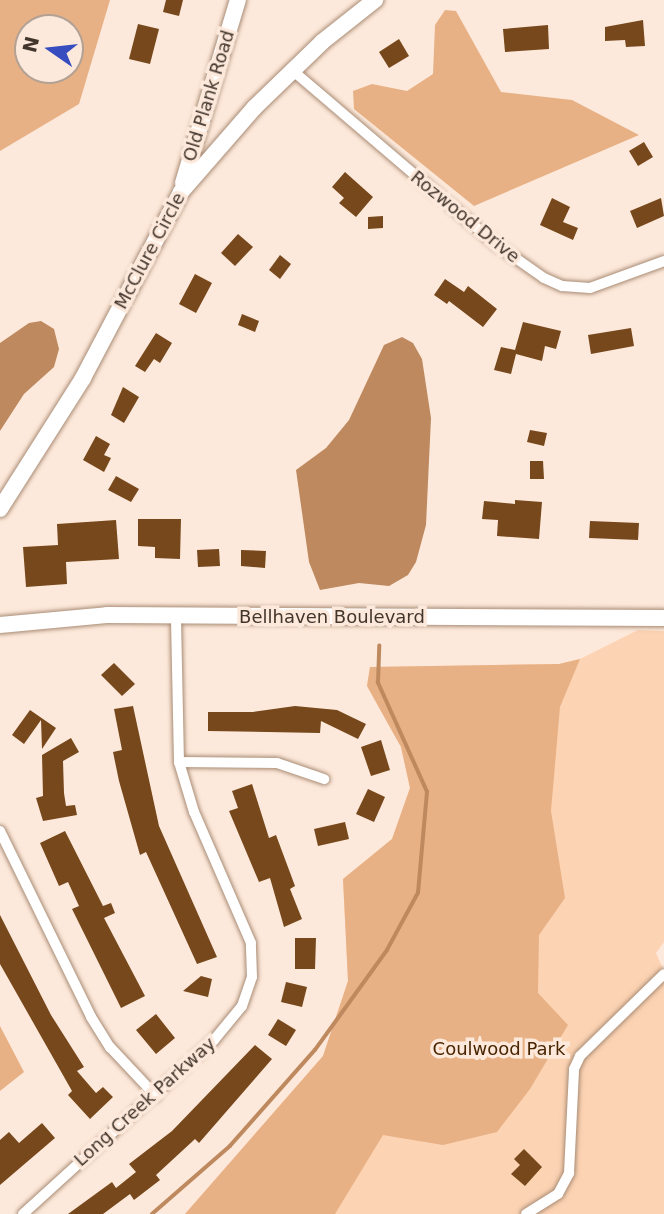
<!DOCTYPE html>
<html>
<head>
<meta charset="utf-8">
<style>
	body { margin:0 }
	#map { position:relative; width:664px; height:1214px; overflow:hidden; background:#fde9db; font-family:"DejaVu Sans",sans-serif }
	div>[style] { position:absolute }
	.green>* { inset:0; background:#fcd3b3 }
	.forest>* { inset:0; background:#e8b185 }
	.water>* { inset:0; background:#be895e }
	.stream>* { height:3.5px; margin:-1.75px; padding:0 1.75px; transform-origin:1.75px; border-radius:1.75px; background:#be895e }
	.building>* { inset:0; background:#77481b }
	.roads { filter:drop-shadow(0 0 2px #a98c75) drop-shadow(0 0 2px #a98c75) }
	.street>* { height:10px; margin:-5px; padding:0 5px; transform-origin:5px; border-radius:5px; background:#fff }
	.secondary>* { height:16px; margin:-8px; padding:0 8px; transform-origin:8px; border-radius:8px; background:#fff }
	span { translate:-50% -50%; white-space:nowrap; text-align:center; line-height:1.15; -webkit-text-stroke:7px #fde9db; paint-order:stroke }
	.street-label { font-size:18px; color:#42352c }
	.park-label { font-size:18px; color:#492501 }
	.north { position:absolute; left:14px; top:14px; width:70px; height:70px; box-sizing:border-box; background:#fde9db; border:2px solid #b2a195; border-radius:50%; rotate:284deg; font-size:19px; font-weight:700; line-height:28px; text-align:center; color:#42352c }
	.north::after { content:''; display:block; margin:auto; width:24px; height:32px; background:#374dbf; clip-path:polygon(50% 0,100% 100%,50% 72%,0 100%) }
</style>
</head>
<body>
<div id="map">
	<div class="green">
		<div style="clip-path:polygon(638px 630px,664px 631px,664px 942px,656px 953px,664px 971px,664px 1214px,185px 1214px,323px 1056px,348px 981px,343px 879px,392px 839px,410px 788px,401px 747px,367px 686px,370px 667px,559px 664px,580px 659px)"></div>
	</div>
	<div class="forest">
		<div style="clip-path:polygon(evenodd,0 0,110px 0,79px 104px,0 151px,0 0,28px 28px,70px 28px,70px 70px,28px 70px,28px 28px)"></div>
		<div style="clip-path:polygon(445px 10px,456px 11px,501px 92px,572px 100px,639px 135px,474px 206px,354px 109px,353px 91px,372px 84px,407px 91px,433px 74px,435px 25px)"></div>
		<div style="clip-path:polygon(580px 659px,560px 707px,551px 811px,565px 898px,539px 935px,538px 993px,568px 1025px,530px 1089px,497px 1132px,443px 1145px,383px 1135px,335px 1214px,185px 1214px,323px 1056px,348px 981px,343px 879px,392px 839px,410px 788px,401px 747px,367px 686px,370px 667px,559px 664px)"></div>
		<div style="clip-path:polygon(0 1026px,24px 1072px,0 1091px)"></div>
	</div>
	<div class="water">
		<div style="clip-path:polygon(41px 321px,54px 329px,59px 349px,54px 367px,24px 394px,0 431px,0 343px,29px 323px)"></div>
		<div style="clip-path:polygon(402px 337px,413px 343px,422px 359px,431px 418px,426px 525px,416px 562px,408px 575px,389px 586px,359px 583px,320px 590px,309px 562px,296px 470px,326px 448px,349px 420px,384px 345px)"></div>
	</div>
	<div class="stream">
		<div style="left:152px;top:1214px;width:103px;rotate:-41.1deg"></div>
		<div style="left:230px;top:1146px;width:128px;rotate:-48.5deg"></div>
		<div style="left:315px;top:1050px;width:123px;rotate:-54.2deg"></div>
		<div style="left:387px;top:950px;width:65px;rotate:-61.5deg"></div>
		<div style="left:418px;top:893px;width:101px;rotate:-84.9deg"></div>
		<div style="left:427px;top:792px;width:120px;rotate:-114.2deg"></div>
		<div style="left:378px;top:683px;width:37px;rotate:-88deg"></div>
	</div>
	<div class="building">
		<div style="clip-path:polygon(166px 0,183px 0,179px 16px,163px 12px)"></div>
		<div style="clip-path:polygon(643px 20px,645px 46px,626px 47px,625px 40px,605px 41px,605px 27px)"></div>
		<div style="clip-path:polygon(138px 24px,159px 29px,150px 64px,129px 59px)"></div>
		<div style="clip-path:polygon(548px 25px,549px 49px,505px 52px,503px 29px)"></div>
		<div style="clip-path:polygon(399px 39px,409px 56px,389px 68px,379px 52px)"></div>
		<div style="clip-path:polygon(644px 142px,653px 157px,638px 166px,629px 151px)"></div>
		<div style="clip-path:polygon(345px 172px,373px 197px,356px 217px,339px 203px,344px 198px,332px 187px)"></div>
		<div style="clip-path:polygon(552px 198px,570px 207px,563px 222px,578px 228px,573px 240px,540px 225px)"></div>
		<div style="clip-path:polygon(661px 198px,664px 216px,637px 228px,630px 211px)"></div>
		<div style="clip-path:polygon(383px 216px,383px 228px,368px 229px,368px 217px)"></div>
		<div style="clip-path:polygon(238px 234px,253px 247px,235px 266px,221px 253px)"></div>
		<div style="clip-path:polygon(280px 255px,291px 264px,280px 279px,269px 270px)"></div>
		<div style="clip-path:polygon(195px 274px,212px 283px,196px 313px,179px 304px)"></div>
		<div style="clip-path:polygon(445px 279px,464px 292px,468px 286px,497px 309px,483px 327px,449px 301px,447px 304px,434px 295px)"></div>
		<div style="clip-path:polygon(242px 314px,259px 321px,255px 332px,238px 325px)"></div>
		<div style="clip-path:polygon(523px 322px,561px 331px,556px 349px,545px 346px,542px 361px,516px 354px,511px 374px,494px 370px,501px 347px,515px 350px)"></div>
		<div style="clip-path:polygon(631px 328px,634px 346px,591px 354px,588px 335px)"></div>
		<div style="clip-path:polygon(156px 333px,172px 343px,160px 363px,154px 359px,145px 372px,135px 366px)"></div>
		<div style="clip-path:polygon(123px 387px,139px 397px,124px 423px,111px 415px)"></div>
		<div style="clip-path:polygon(530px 430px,547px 433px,544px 446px,527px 442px)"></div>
		<div style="clip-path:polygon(96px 436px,110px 444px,104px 455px,111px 458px,104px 472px,83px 460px)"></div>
		<div style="clip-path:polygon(530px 461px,543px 461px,544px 479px,530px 479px)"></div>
		<div style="clip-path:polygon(116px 476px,139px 489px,131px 502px,108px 490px)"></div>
		<div style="clip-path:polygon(515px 500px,542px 502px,539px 539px,497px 536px,498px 520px,482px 519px,484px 501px,515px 504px)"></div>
		<div style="clip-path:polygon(138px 519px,181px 519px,180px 559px,155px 558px,155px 547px,138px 546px)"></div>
		<div style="clip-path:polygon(116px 520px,119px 559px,66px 562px,67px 584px,26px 587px,23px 547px,58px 545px,57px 524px)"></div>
		<div style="clip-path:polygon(590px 521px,639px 523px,638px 540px,589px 538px)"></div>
		<div style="clip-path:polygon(219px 549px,220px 566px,198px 567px,197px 550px)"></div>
		<div style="clip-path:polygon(241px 550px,266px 551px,265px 568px,241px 566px)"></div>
		<div style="clip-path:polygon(114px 663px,135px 684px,122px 696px,101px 675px)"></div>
		<div style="clip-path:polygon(133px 706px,159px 826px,217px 957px,197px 964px,146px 852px,140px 855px,119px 781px,113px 752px,122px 750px,114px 709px)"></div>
		<div style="clip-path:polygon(295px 706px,337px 710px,366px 724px,358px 739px,321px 721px,320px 733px,208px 731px,208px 712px,253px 712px)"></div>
		<div style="clip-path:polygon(30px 710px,56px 728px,42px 749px,41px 720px,24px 744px,12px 735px)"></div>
		<div style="clip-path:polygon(71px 738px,79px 752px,63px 761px,64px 793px,66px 806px,75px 805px,77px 815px,43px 821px,36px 798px,43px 796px,42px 755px)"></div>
		<div style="clip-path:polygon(381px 740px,390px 770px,371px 776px,361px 747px)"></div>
		<div style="clip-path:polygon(252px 784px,269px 838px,276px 835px,295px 886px,290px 889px,302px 919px,284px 927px,270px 878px,259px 882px,229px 811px,238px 808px,232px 791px)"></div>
		<div style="clip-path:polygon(368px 789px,385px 797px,374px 822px,356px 814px)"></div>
		<div style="clip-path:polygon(345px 822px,349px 839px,318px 846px,314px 829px)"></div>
		<div style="clip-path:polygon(65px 831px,103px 906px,111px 903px,115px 913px,104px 918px,145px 996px,121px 1008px,72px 909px,79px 906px,68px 882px,59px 886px,40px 843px)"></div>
		<div style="clip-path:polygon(0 915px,51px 1015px,84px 1067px,77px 1071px,96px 1093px,103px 1087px,113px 1097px,90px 1119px,68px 1095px,72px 1091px,0 964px)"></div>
		<div style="clip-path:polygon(295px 938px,316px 938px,315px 969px,295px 969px)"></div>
		<div style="clip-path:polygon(201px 976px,212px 979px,208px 997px,183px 991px)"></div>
		<div style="clip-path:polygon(286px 982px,307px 987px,302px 1007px,281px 1002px)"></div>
		<div style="clip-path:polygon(156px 1014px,175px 1038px,156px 1054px,136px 1030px)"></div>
		<div style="clip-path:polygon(278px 1019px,296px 1030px,286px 1046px,268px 1035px)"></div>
		<div style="clip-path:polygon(255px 1045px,272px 1059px,199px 1143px,195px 1139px,156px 1175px,160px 1180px,134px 1200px,130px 1194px,103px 1214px,68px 1214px,112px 1182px,116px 1188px,136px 1172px,129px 1164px,172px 1131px)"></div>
		<div style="clip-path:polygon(42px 1123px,55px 1138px,0 1185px,0 1140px,9px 1132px,19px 1143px)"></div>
		<div style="clip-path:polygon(524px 1149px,542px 1167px,525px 1186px,511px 1174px,520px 1165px,514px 1159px)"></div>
	</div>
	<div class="roads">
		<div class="street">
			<div style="left:292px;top:70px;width:270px;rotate:40.5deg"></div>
			<div style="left:497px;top:245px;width:57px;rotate:35.1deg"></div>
			<div style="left:544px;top:278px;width:20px;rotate:24deg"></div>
			<div style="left:562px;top:286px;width:28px;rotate:4deg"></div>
			<div style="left:590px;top:288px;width:79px;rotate:-20deg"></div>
			<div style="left:179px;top:762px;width:98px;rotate:0.6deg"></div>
			<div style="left:277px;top:763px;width:50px;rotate:18.8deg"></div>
			<div style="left:0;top:831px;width:207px;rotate:63.9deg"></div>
			<div style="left:91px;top:1017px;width:36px;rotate:58deg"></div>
			<div style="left:110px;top:1047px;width:67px;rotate:46.8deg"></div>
			<div style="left:23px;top:1214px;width:258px;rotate:-42.3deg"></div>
			<div style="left:214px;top:1040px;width:44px;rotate:-50.5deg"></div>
			<div style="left:242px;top:1006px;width:31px;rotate:-71deg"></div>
			<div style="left:252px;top:977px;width:34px;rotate:-92deg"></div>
			<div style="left:251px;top:943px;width:143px;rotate:-113.5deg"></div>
			<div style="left:194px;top:812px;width:52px;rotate:-106.7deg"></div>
			<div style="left:179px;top:762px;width:147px;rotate:-91.2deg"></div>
			<div style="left:526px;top:1214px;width:38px;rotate:-32deg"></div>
			<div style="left:558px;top:1194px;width:24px;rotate:-62deg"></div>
			<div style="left:569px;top:1173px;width:104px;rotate:-87.2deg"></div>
			<div style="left:574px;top:1069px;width:14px;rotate:-65deg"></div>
			<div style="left:580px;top:1056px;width:117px;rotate:-44.3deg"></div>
		</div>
		<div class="secondary">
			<div style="left:183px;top:183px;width:191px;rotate:-73.3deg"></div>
			<div style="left:0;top:509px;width:155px;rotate:-57.6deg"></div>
			<div style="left:83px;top:378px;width:210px;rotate:-62.2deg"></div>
			<div style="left:181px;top:192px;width:111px;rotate:-49deg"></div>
			<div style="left:254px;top:108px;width:95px;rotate:-44.1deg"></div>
			<div style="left:322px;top:42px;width:68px;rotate:-38.4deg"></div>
			<div style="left:0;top:625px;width:107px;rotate:-5.3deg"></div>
			<div style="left:107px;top:615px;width:557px;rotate:0.31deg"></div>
		</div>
	</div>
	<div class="street-label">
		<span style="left:209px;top:96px;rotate:-73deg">Old Plank Road</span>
		<span style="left:465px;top:217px;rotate:39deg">Rozwood Drive</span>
		<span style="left:150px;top:251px;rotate:-62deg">McClure Circle</span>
		<span style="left:332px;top:617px">Bellhaven Boulevard</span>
		<span style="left:145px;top:1102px;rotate:-42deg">Long Creek Parkway</span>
	</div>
	<div class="park-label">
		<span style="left:499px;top:1049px">Coulwood Park</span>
	</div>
	<div class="north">N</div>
</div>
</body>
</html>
